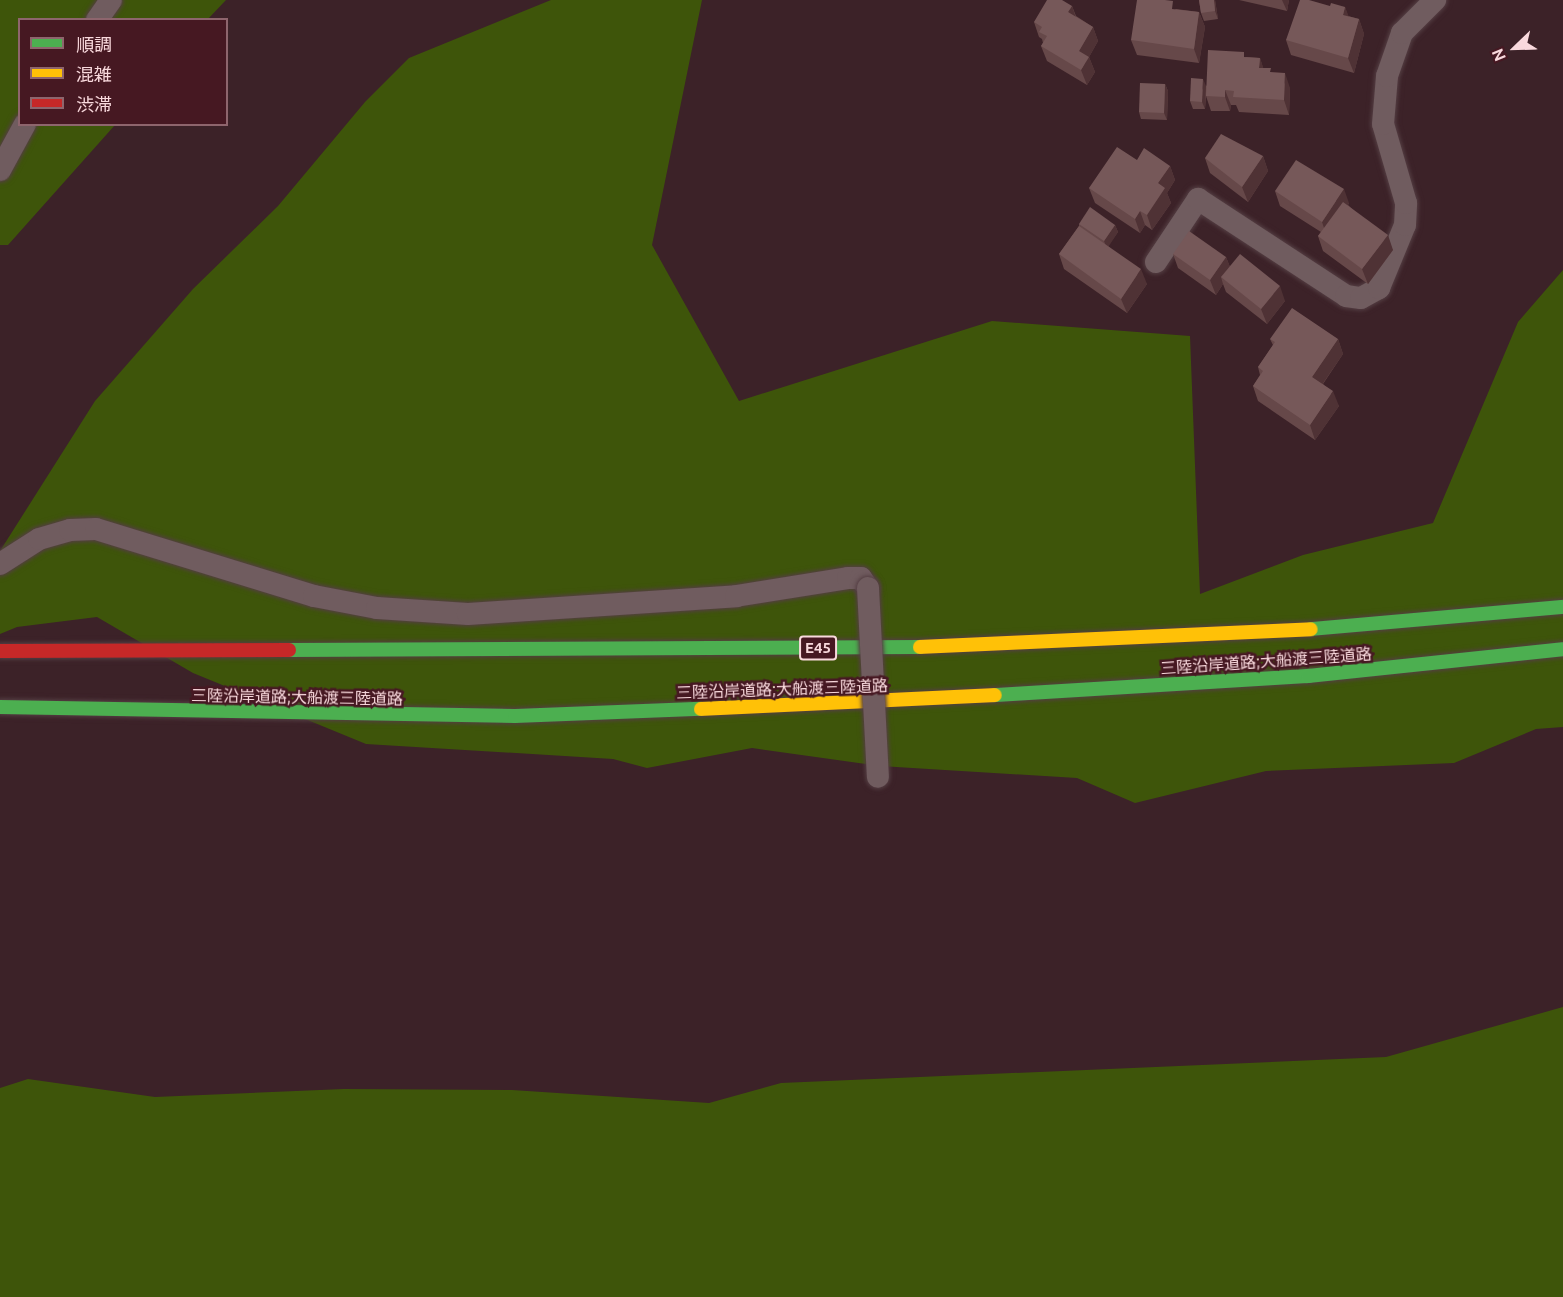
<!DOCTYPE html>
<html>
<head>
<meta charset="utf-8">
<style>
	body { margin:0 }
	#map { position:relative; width:1563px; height:1297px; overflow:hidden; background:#3c2228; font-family:Ubuntu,"Noto Sans JP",sans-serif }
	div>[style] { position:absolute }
	.green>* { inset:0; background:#3e550a }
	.roads { filter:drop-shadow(0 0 2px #543e43) drop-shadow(0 0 2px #543e43) }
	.street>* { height:22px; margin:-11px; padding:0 11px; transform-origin:11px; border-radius:11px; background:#705c5f }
	.fast>* { height:14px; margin:-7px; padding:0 7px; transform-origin:7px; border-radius:7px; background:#4caf50 }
	.slow>* { height:14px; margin:-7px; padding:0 7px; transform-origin:7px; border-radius:7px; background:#ffc107 }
	.jam>* { height:14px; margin:-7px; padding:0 7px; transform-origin:7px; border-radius:7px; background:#c62828 }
	.bridges { filter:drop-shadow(0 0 2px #543e43) drop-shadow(0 0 2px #543e43) }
	.street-bridge>* { height:22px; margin:-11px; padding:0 11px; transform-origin:11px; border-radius:11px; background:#705c5f }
	.wall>* { inset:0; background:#664849 }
	.shaded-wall>* { inset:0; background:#4f3235 }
	.building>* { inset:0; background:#765859 }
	span { translate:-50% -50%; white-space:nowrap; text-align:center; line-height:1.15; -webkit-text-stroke:5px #461822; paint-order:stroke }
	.shield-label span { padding:2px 4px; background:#461822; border:2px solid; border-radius:4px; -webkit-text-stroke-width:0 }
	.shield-label { font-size:15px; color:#f9d9dd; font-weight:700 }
	.street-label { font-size:16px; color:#f9d9dd }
	.legend { position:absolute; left:18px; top:18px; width:210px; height:108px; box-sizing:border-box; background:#461822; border:2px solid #8e656d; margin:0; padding:8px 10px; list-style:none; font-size:18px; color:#f9d9dd }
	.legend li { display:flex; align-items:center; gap:12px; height:30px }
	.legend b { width:30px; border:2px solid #8e656d }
	.north { position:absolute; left:1485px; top:18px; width:60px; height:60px; -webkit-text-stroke:4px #461822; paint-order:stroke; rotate:247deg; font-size:16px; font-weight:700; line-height:24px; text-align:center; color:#f9d9dd }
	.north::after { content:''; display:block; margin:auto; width:21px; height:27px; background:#f9d9dd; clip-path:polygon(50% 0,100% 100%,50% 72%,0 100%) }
</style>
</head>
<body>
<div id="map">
	<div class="green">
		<div style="clip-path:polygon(0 0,226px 0,208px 19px,20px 20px,20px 124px,115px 125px,8px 245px,0 245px)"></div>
		<div style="clip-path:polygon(551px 0,702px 0,652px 245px,739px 401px,992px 321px,1190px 336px,1200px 594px,1303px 555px,1433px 523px,1518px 322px,1563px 270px,1563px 727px,1536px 729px,1454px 763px,1266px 771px,1135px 803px,1077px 778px,880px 766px,752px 748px,647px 768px,613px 759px,366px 744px,193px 673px,97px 617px,17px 627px,0 634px,0 551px,95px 401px,193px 289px,278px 206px,365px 102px,409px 58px)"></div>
		<div style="clip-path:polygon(1563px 1007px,1563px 1297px,0 1297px,0 1088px,28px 1079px,155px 1097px,344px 1089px,512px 1090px,709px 1103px,781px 1083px,1386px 1057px)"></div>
	</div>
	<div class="roads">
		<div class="street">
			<div style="left:97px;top:20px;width:24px;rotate:-55deg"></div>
			<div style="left:0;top:170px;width:52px;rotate:-61.5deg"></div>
			<div style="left:1156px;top:262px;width:76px;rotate:-56.3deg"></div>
			<div style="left:1198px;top:199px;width:177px;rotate:33.2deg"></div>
			<div style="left:1346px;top:296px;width:15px;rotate:8deg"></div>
			<div style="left:1361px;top:298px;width:21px;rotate:-29deg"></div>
			<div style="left:1379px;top:288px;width:68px;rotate:-67.6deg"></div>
			<div style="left:1405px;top:225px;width:22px;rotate:-87deg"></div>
			<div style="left:1406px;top:203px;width:82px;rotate:-106.2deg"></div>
			<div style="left:1383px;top:124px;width:48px;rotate:-85.2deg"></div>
			<div style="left:1387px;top:76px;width:46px;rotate:-70.8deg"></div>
			<div style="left:1402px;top:33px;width:47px;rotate:-45deg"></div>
			<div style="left:0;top:564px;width:46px;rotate:-32.7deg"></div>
			<div style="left:39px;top:539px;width:32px;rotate:-16deg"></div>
			<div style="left:70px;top:530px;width:26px;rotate:-2deg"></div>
			<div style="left:96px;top:529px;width:228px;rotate:17.1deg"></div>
			<div style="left:314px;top:596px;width:64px;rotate:10.8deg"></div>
			<div style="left:377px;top:608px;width:91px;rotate:3.8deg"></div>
			<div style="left:468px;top:614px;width:269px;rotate:-3.8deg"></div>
			<div style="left:736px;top:596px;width:113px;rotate:-9.1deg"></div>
			<div style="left:848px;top:578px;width:13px"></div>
			<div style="left:861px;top:578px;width:12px;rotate:55deg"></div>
		</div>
		<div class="fast">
			<div style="left:1311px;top:629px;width:253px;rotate:-5deg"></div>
			<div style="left:289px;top:650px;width:631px;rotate:-0.27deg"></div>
			<div style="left:995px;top:695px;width:314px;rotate:-3.5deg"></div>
			<div style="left:1308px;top:676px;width:256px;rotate:-6deg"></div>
			<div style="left:0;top:707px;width:515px;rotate:1deg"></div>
			<div style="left:515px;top:716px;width:186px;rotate:-2.2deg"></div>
		</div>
		<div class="slow">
			<div style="left:920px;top:647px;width:391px;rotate:-2.6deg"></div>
			<div style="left:701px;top:709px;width:294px;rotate:-2.7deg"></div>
		</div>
		<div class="jam">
			<div style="left:0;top:651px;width:289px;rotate:-0.2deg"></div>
		</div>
	</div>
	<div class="bridges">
		<div class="street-bridge">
			<div style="left:868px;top:588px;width:189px;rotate:87deg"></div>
		</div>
	</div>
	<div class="wall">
		<div style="clip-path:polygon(1199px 0,1215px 0,1218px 19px,1204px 21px,1201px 13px)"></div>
		<div style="clip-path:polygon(1239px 0,1289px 0,1287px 11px)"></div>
		<div style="clip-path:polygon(1072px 6px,1076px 16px,1093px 27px,1098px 41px,1089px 57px,1095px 72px,1087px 85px,1047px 61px,1041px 46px,1043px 43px,1042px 39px,1039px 37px,1034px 22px)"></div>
		<div style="clip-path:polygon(1330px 6px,1345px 7px,1348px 16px,1359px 19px,1364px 34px,1354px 73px,1291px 55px,1286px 40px)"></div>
		<div style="clip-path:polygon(1176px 9px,1199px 12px,1205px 27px,1199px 63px,1137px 55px,1131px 40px)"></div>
		<div style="clip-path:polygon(1246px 57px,1260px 58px,1263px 68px,1272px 73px,1290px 88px,1289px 115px,1239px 112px,1236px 105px,1231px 105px,1230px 111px,1211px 111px,1206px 96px,1205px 109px,1193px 109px,1190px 101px,1206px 86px)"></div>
		<div style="clip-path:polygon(1165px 84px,1168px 91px,1167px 120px,1141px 119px,1139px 112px)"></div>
		<div style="clip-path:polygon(1263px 156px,1268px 171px,1248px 202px,1210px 173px,1205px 158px)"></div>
		<div style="clip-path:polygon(1137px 160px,1170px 166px,1175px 180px,1167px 193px,1171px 203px,1152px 230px,1145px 225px,1140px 233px,1095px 203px,1089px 188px)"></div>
		<div style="clip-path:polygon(1275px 191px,1349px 203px,1348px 205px,1393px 250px,1368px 284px,1323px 251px,1318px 236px,1321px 232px,1280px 206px)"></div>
		<div style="clip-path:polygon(1079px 224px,1115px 225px,1118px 232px,1108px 246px,1147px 284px,1127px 313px,1064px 269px,1059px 254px,1079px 226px)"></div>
		<div style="clip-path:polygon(1173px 254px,1226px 257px,1230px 267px,1285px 301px,1267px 324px,1226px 292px,1223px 284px,1216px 295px,1178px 268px)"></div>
		<div style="clip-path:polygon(1270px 339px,1338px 339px,1343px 354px,1323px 384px,1339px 406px,1315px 440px,1258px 401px,1253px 386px,1260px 375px,1258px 367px,1273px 345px)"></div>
	</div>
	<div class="shaded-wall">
		<div style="clip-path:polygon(1214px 0,1215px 0,1218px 19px,1215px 11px)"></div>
		<div style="clip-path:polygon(1282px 0,1289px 0,1287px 11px)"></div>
		<div style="clip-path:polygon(1072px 6px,1077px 21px,1068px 12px)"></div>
		<div style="clip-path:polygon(1345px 7px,1351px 22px,1343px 15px)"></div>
		<div style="clip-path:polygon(1199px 12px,1205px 27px,1199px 63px,1194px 49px)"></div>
		<div style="clip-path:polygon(1359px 19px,1364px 34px,1354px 73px,1348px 58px)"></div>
		<div style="clip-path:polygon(1093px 27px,1098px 41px,1084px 66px,1079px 51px)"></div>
		<div style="clip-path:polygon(1089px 57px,1095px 72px,1087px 85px,1081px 70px)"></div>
		<div style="clip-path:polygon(1260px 58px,1265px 73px,1259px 68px)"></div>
		<div style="clip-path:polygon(1285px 73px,1290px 88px,1289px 115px,1284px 100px)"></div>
		<div style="clip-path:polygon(1203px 79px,1206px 86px,1205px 109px,1202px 102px)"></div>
		<div style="clip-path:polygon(1165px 84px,1168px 91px,1167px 120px,1164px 113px)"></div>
		<div style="clip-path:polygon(1225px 90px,1231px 105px,1230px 111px,1225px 97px)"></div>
		<div style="clip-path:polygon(1263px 156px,1268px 171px,1248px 202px,1242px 187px)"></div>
		<div style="clip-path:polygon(1170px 166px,1175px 180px,1167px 193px,1171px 203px,1152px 230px,1147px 215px,1158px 183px)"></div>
		<div style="clip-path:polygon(1344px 189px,1349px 203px,1327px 237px,1322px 222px)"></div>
		<div style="clip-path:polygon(1140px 211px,1145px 225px,1140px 233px,1135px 219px)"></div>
		<div style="clip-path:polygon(1115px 225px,1118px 232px,1107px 249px,1104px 241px)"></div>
		<div style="clip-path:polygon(1388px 235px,1393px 250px,1368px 284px,1362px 269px)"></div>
		<div style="clip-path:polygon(1226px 257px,1232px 272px,1221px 277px,1223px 284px,1216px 295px,1210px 280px)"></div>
		<div style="clip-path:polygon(1141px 269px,1147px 284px,1127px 313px,1121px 299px)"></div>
		<div style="clip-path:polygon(1280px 286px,1285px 301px,1267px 324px,1261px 309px)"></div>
		<div style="clip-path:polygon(1338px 339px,1343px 354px,1317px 392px,1312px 377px)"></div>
		<div style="clip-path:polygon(1333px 391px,1339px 406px,1315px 440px,1310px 425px)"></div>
	</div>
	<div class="building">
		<div style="clip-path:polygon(1047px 0,1062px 0,1072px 6px,1068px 12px,1093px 27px,1079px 51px,1089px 57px,1081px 70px,1041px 46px,1047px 36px,1039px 32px,1042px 27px,1034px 22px)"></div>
		<div style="clip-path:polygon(1137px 0,1165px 0,1173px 1px,1172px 9px,1199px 12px,1194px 49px,1131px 40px)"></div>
		<div style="clip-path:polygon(1199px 0,1214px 0,1215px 11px,1201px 13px)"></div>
		<div style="clip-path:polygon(1300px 0,1309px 0,1330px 6px,1331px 3px,1345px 7px,1343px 15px,1359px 19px,1348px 58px,1286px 40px)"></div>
		<div style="clip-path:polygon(1208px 50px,1244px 52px,1244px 57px,1260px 58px,1259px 68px,1271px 68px,1270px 72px,1285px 73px,1284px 100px,1233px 97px,1234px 91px,1225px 90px,1225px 97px,1206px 96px)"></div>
		<div style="clip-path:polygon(1191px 78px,1203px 79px,1202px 102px,1190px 101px)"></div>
		<div style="clip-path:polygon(1140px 83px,1165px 84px,1164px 113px,1139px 112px)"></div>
		<div style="clip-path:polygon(1221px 134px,1263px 156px,1242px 187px,1205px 158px)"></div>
		<div style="clip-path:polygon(1117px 147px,1137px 160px,1144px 148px,1170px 166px,1158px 183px,1165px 188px,1147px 215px,1140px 211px,1135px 219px,1089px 188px)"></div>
		<div style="clip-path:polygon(1296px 160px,1344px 189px,1322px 222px,1275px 191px)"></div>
		<div style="clip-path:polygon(1343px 202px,1388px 235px,1362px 269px,1318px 236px)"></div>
		<div style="clip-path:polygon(1090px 207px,1115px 225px,1104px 241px,1079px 224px)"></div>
		<div style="clip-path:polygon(1079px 226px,1141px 269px,1121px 299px,1059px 254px)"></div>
		<div style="clip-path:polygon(1189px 231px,1226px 257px,1210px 280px,1173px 254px)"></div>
		<div style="clip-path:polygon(1240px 254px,1280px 286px,1261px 309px,1221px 277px)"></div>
		<div style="clip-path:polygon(1292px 308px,1338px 339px,1312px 377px,1333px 391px,1310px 425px,1253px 386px,1263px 371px,1258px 367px,1275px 342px,1270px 339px)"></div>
	</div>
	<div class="shield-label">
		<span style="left:818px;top:648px">E45</span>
	</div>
	<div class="street-label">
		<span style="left:1266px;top:661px;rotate:-4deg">三陸沿岸道路;大船渡三陸道路</span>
		<span style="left:782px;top:689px;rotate:-2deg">三陸沿岸道路;大船渡三陸道路</span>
		<span style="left:297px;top:697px;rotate:1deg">三陸沿岸道路;大船渡三陸道路</span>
	</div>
	<ul class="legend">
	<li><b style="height:8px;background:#4caf50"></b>順調</li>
	<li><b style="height:8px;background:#ffc107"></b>混雑</li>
	<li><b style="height:8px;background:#c62828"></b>渋滞</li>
	</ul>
	<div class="north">N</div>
</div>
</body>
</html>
